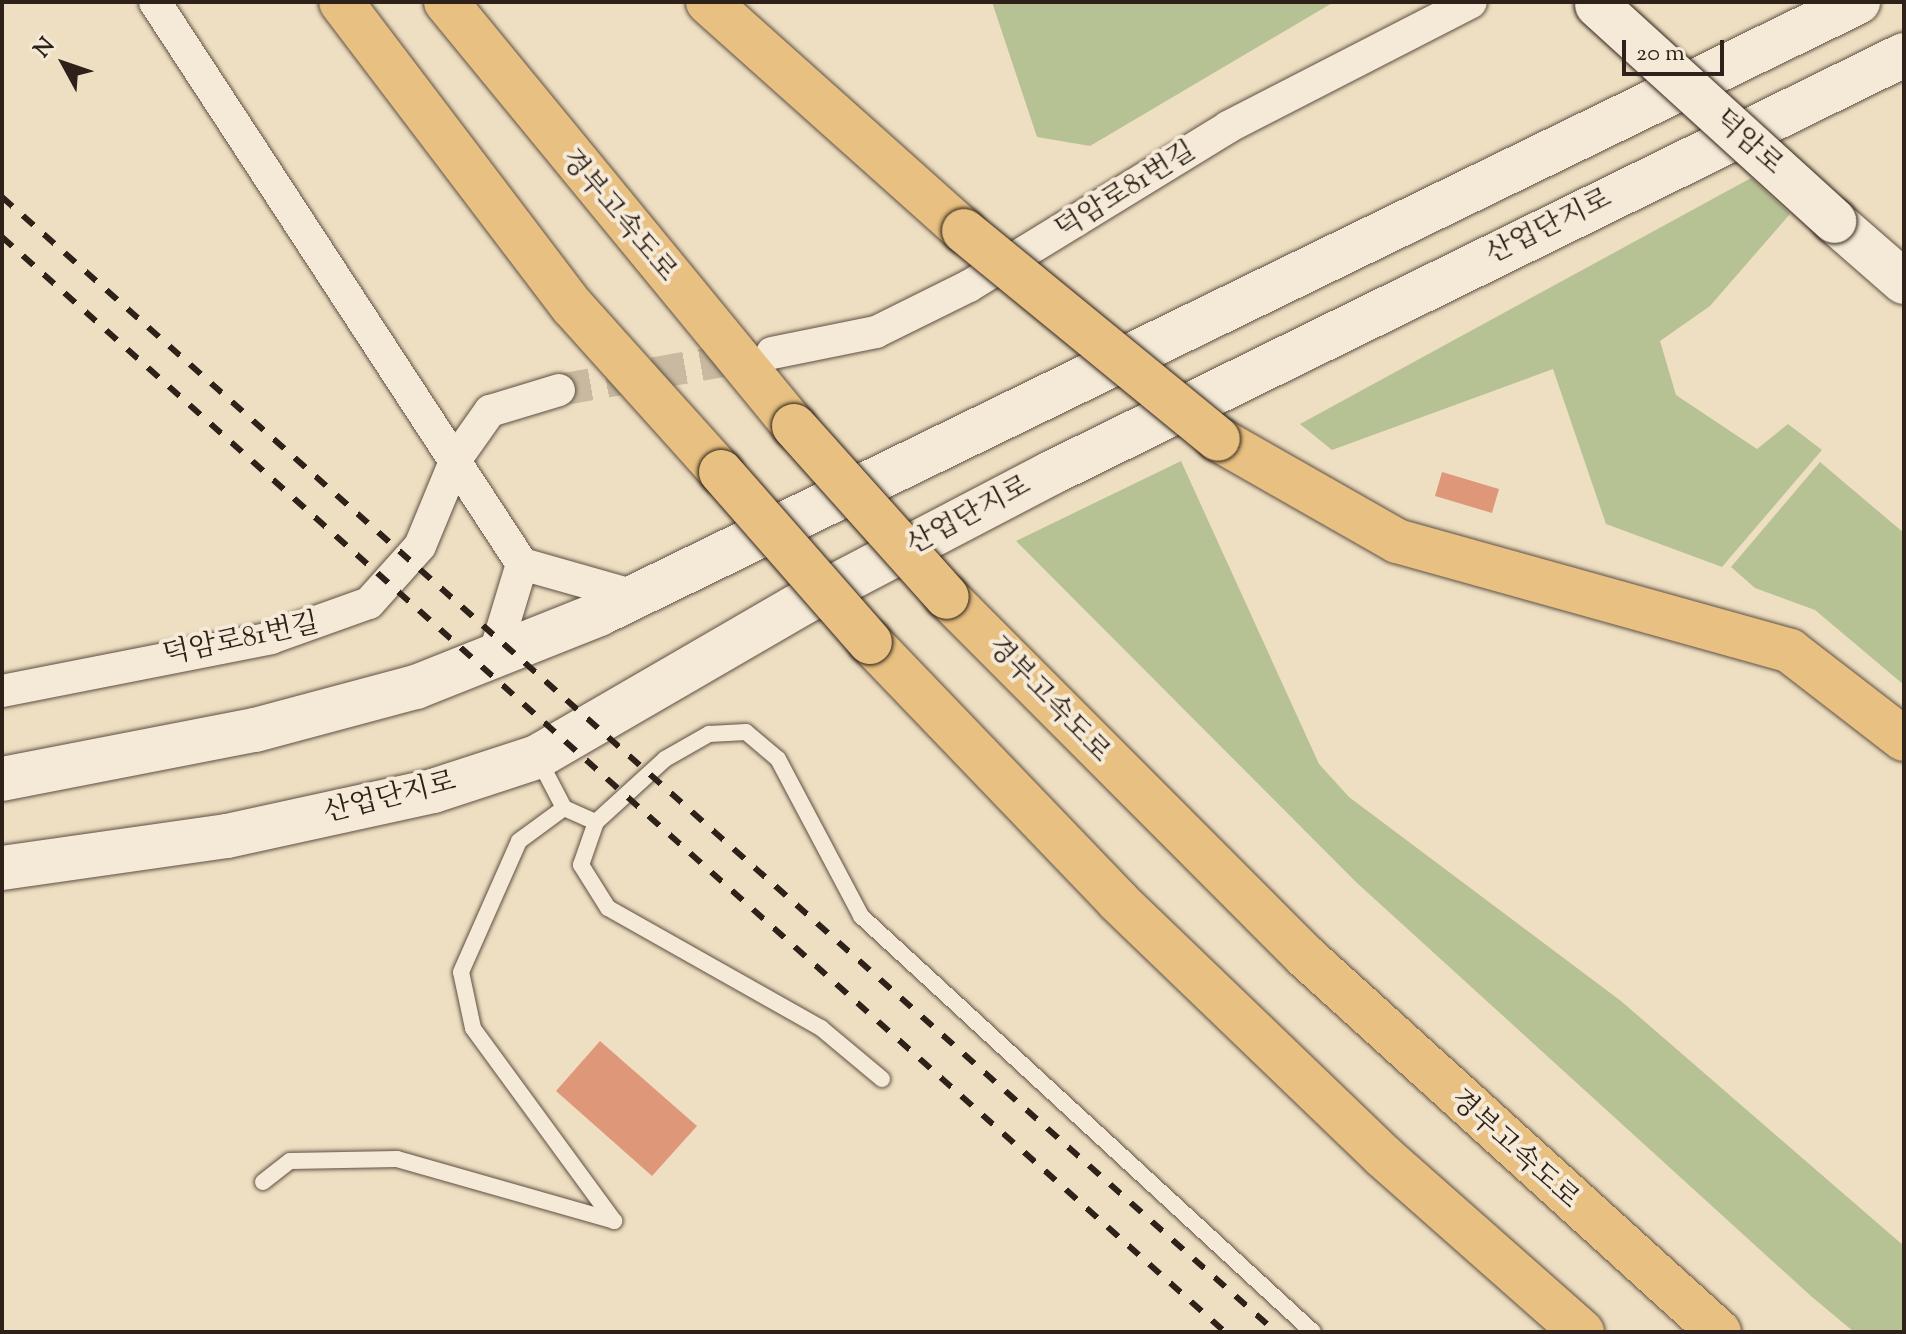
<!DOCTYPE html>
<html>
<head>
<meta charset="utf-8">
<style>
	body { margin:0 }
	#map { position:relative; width:1906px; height:1334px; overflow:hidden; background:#efdfc2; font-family:"Sorts Mill Goudy","Noto Serif KR",serif }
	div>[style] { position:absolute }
	.green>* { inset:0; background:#b7c294 }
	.building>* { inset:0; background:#df977a }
	.street-tunnel>* { height:32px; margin-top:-16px; transform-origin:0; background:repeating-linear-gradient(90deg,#c8b9a0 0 32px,transparent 0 48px) }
	.roads { filter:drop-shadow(0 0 2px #5e5043) drop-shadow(0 0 2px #5e5043) }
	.lane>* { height:16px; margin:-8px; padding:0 8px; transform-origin:8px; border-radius:8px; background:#f5ead7 }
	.street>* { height:32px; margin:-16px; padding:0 16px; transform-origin:16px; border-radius:16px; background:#f5ead7 }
	.secondary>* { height:44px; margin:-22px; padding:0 22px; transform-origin:22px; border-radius:22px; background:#f5ead7 }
	.highway>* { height:44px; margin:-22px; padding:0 22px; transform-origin:22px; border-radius:22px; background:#e8c081 }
	.rail>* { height:6px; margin-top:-3px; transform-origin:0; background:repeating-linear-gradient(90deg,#2d2119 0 14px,transparent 0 28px) }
	.bridges { filter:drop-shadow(0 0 2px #2d2119) drop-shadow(0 0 2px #2d2119) }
	.secondary-bridge>* { height:44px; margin:-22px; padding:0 22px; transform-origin:22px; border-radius:22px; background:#f5ead7 }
	.highway-bridge>* { height:44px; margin:-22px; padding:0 22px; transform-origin:22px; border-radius:22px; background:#e8c081 }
	span { translate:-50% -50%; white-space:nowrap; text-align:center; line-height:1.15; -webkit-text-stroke:8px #f5ead7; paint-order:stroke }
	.street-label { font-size:28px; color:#2d2119 }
	.frame { position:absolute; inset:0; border:4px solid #2d2119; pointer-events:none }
	.north { position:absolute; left:24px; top:24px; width:80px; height:80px; -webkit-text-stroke:6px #f5ead7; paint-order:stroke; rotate:310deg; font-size:22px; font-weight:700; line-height:32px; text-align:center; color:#2d2119 }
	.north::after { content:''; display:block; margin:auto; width:28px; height:36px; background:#2d2119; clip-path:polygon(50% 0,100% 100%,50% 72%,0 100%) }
	.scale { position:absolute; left:1622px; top:40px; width:102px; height:36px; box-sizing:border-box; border:4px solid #2d2119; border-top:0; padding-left:10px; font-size:24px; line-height:28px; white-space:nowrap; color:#2d2119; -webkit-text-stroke:6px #f5ead7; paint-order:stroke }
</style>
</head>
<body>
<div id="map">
	<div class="green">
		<div style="clip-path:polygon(992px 2px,1334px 2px,1090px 146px,1037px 137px)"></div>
		<div style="clip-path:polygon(1751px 178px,1790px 214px,1710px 306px,1660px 341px,1676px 395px,1757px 449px,1788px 424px,1822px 450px,1722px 567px,1606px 524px,1553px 369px,1332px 450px,1300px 424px)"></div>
		<div style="clip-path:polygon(1181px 461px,1319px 764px,1349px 797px,1621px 1001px,1904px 1246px,1904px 1332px,1854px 1332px,1812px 1297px,1357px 883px,1016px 541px)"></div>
		<div style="clip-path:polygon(1820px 462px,1904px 533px,1904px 685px,1815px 610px,1755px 588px,1731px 567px)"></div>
	</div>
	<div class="building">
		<div style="clip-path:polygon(1442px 472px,1499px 489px,1492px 513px,1435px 496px)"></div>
		<div style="clip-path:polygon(600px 1041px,697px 1126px,652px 1176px,556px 1091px)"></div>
	</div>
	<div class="street-tunnel">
		<div style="left:559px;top:390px;width:201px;rotate:-10deg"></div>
	</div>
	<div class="roads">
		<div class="lane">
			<div style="left:564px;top:808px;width:35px;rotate:24deg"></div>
			<div style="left:882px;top:1079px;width:80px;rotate:-140.1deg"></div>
			<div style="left:821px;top:1028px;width:244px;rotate:-150.6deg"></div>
			<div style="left:608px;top:908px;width:51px;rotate:-122.1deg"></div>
			<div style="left:581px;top:865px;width:46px;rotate:-70.8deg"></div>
			<div style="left:596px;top:822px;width:93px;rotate:-42.4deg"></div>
			<div style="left:665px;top:759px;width:51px;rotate:-29.6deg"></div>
			<div style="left:709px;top:734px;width:37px;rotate:-3deg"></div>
			<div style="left:746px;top:732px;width:42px;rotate:40.2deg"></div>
			<div style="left:778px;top:759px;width:178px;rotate:62.1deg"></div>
			<div style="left:861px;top:916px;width:614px;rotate:42.63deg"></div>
			<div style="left:263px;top:1182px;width:34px;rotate:-38deg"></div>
			<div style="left:290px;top:1161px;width:107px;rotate:-1.1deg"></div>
			<div style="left:397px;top:1159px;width:226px;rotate:15.9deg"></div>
			<div style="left:614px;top:1221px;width:239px;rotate:-126.2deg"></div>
			<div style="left:473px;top:1028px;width:57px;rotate:-102.1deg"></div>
			<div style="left:461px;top:972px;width:143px;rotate:-66.1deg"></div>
			<div style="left:519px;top:841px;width:56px;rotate:-36.3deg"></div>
			<div style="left:564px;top:808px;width:56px;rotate:-117.5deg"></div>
		</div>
		<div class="street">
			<div style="left:155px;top:2px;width:671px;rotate:56.85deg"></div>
			<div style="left:522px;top:564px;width:117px;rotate:15.8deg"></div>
			<div style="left:772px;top:353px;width:106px;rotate:-11.4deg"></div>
			<div style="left:876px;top:332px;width:104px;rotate:-26.3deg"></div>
			<div style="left:969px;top:286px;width:304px;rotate:-31.5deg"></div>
			<div style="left:1228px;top:127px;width:273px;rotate:-27.2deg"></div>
			<div style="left:494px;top:656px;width:96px;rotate:-73.1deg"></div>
			<div style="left:2px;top:691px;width:274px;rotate:-11.1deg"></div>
			<div style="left:271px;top:638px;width:104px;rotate:-19.7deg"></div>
			<div style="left:369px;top:603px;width:76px;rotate:-48.2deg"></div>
			<div style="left:420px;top:546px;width:94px;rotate:-67.5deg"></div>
			<div style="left:456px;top:459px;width:59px;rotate:-54.7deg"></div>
			<div style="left:490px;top:411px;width:72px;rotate:-16.9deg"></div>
		</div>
		<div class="secondary">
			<div style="left:1834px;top:221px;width:93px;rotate:41.1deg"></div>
			<div style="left:2px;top:779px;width:258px;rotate:-11deg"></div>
			<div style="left:255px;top:730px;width:167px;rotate:-15deg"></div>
			<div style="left:416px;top:687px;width:197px;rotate:-21.7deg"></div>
			<div style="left:599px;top:614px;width:1400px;rotate:-25.92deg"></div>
			<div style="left:2px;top:868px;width:227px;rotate:-8.1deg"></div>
			<div style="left:227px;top:836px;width:211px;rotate:-12.3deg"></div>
			<div style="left:433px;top:791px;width:109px;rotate:-18.1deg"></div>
			<div style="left:537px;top:757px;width:311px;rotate:-30.1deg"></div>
			<div style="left:806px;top:601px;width:276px;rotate:-27.6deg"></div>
			<div style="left:1051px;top:473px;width:950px;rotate:-26.11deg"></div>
		</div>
		<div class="highway">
			<div style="left:341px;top:2px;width:382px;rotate:52.8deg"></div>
			<div style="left:572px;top:306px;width:223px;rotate:48.1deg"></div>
			<div style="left:446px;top:2px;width:549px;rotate:50.62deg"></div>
			<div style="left:708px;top:2px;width:343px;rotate:41.8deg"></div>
			<div style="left:1218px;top:439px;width:206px;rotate:29.7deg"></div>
			<div style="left:1397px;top:541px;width:408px;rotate:15.6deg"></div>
			<div style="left:1790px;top:651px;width:144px;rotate:37.7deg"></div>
			<div style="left:947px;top:597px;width:508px;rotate:45.08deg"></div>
			<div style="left:1306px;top:957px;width:558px;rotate:42.24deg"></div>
			<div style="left:870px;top:642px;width:359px;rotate:46.2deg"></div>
			<div style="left:1118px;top:901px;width:368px;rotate:43.9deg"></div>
			<div style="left:1383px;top:1156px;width:266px;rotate:41.5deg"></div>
		</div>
	</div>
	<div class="rail">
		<div style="left:2px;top:197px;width:1706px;rotate:41.7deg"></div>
		<div style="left:2px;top:237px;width:1642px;rotate:41.84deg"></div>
	</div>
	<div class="bridges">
		<div class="secondary-bridge">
			<div style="left:1597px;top:5px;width:321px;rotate:42.3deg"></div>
		</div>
		<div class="highway-bridge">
			<div style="left:964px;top:231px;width:328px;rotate:39.3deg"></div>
			<div style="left:794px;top:426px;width:229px;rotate:48.2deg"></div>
			<div style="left:721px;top:472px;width:226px;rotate:48.8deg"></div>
		</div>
	</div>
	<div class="street-label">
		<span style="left:1748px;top:143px;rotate:42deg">덕암로</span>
		<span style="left:1126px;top:191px;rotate:-32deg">덕암로81번길</span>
		<span style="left:618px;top:216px;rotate:50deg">경부고속도로</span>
		<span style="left:1549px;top:227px;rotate:-26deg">산업단지로</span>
		<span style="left:969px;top:516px;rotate:-28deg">산업단지로</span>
		<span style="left:241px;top:640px;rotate:-12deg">덕암로81번길</span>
		<span style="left:1048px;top:700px;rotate:46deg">경부고속도로</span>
		<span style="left:390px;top:798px;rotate:-14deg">산업단지로</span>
		<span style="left:1514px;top:1150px;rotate:42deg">경부고속도로</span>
	</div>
	<div class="frame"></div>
	<div class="north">N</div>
	<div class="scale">20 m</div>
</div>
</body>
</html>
